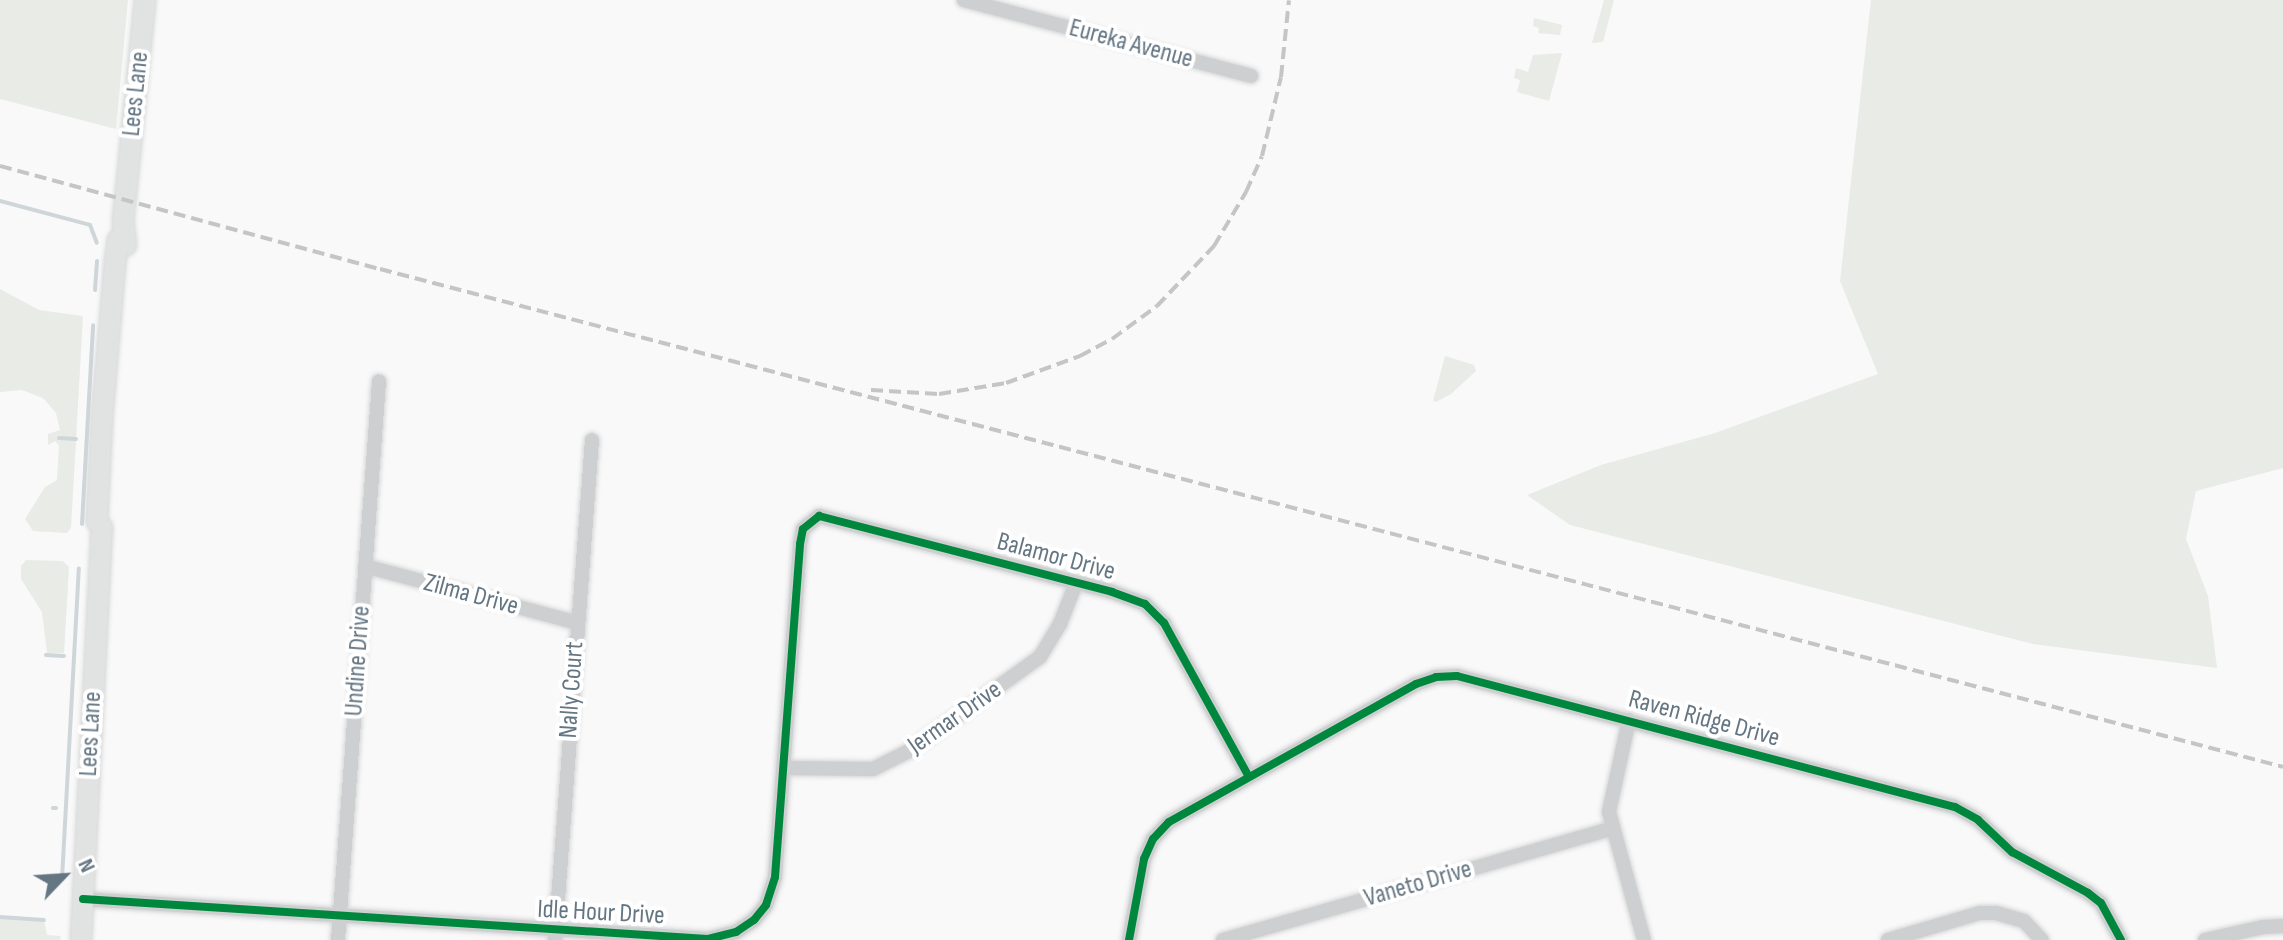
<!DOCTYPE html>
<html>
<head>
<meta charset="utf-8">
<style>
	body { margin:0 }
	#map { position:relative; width:2283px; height:940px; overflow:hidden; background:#f9f9f9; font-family:"Sofia Sans Condensed",sans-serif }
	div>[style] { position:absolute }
	.green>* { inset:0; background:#e8ebe6 }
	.stream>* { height:4px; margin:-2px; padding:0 2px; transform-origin:2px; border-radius:2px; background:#ced6d9 }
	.roads { filter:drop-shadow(0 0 2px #d5d6d7) drop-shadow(0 0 2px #d5d6d7) }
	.street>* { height:14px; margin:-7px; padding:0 7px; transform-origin:7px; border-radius:7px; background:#cecfd0 }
	.secondary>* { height:20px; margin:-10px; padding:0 10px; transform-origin:10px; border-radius:10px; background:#e1e2e2 }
	.rail>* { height:4px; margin-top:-2px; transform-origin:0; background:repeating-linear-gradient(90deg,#c3c5c6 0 12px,transparent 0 18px) }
	.cycleway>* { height:8px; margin:-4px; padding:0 4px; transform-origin:4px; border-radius:4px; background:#00873e }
	span { translate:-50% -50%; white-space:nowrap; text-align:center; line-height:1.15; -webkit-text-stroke:8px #fff; paint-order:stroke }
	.street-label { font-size:26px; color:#657683 }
	.north { position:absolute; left:24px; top:836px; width:80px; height:80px; -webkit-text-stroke:6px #fff; paint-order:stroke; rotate:65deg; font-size:22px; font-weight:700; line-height:32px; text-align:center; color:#657683 }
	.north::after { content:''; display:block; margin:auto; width:28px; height:36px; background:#657683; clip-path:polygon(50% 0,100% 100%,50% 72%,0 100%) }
</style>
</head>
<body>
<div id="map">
	<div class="green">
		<div style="clip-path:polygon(0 0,128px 0,116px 129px,0 99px)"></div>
		<div style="clip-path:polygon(1604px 0,1614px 0,1603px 42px,1592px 43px)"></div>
		<div style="clip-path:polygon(1871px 0,2283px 0,2283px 468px,2196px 491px,2186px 539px,2208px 596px,2217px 668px,2033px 644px,1570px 525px,1527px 495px,1601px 465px,1715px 433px,1878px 374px,1840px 281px)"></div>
		<div style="clip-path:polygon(1534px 18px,1562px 25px,1560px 35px,1538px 33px,1539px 28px,1533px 26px)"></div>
		<div style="clip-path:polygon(1562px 53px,1549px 101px,1517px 92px,1520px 80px,1514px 78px,1516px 68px,1528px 72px,1533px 55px)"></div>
		<div style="clip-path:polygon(0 289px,39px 310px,83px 316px,71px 528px,67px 533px,33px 531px,25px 519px,45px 487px,57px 480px,59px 446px,55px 441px,48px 445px,48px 434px,60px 430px,56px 413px,43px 398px,22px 390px,0 392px)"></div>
		<div style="clip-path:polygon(1445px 356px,1474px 365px,1476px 371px,1451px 394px,1436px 402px,1433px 401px)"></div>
		<div style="clip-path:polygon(26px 560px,63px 561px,69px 567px,64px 653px,47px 653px,42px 612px,21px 579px,21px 566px)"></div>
		<div style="clip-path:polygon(0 917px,44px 920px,47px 935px,61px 936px,60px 940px,0 940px)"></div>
	</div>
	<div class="stream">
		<div style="left:0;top:201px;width:93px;rotate:14.9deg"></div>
		<div style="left:90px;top:225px;width:19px;rotate:69deg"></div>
		<div style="left:95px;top:290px;width:29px;rotate:-86deg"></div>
		<div style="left:59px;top:438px;width:17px;rotate:3deg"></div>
		<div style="left:82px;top:524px;width:199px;rotate:-86.8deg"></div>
		<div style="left:46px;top:655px;width:18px;rotate:3deg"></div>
		<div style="left:53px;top:808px;width:3px"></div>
		<div style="left:62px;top:879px;width:311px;rotate:-86.9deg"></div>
		<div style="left:0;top:917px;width:44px;rotate:3.9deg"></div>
	</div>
	<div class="roads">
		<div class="street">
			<div style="left:964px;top:0;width:297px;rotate:14.8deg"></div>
			<div style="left:365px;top:566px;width:220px;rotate:15deg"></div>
			<div style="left:1629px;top:720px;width:94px;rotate:102.3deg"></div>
			<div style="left:1609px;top:812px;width:133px;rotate:74.7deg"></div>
			<div style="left:784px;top:768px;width:89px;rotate:0.6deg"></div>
			<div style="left:873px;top:769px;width:40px;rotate:-26.6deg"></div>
			<div style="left:909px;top:751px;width:161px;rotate:-35.7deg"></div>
			<div style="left:1040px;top:657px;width:39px;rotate:-59deg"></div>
			<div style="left:1060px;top:624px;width:44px;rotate:-68.7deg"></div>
			<div style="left:83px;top:899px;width:626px;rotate:3.66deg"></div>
			<div style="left:708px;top:939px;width:29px;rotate:-14deg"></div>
			<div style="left:736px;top:932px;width:22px;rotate:-34deg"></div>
			<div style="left:754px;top:920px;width:19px;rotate:-51deg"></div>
			<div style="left:766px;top:905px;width:29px;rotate:-72deg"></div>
			<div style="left:775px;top:877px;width:334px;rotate:-85.7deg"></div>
			<div style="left:800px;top:544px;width:15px;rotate:-79deg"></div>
			<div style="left:803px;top:529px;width:21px;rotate:-39deg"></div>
			<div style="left:819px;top:516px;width:303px;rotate:14.5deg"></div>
			<div style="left:1112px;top:592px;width:35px;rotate:20deg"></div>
			<div style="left:1145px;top:604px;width:27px;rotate:45deg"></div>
			<div style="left:1164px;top:623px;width:174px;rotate:61.1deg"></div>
			<div style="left:338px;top:940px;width:560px;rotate:-85.8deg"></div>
			<div style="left:555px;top:940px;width:501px;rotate:-85.77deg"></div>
			<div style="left:1129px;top:940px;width:82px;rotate:-79.5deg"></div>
			<div style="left:1144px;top:859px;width:22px;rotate:-66deg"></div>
			<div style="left:1153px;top:839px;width:23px;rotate:-47deg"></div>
			<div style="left:1169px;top:822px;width:283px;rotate:-29.2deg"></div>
			<div style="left:1416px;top:684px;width:21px;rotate:-19deg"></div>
			<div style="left:1436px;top:677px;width:21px;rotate:-3deg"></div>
			<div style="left:1457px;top:676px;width:515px;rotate:14.74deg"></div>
			<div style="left:1955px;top:807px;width:26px;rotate:29deg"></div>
			<div style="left:1978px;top:820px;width:47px;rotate:43.3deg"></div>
			<div style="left:2012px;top:852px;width:86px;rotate:28.3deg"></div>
			<div style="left:2088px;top:893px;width:16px;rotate:38deg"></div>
			<div style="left:2101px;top:903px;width:42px;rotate:61.6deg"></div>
			<div style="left:1223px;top:940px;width:406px;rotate:-16deg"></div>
			<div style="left:1888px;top:940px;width:96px;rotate:-16.4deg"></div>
			<div style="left:1980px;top:913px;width:16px"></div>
			<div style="left:1996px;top:913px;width:29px;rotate:16deg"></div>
			<div style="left:2024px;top:921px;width:26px;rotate:47deg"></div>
			<div style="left:2205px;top:940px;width:59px;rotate:-12.6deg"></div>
			<div style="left:2263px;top:927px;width:20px;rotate:-3deg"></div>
		</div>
		<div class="secondary">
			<div style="left:126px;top:245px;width:23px;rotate:-97deg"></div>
			<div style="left:123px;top:222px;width:223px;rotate:-84.3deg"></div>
			<div style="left:81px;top:940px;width:413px;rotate:-87.1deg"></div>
			<div style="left:102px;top:528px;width:9px;rotate:-126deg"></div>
			<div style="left:97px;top:521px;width:103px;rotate:-87.2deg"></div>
			<div style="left:102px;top:418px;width:157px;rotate:-85.2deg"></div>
			<div style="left:115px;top:262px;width:22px;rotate:-82deg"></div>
			<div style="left:118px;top:240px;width:6px;rotate:-45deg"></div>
		</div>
	</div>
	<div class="rail">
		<div style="left:0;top:166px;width:394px;rotate:15.2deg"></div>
		<div style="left:380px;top:269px;width:1967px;rotate:14.66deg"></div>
		<div style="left:871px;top:390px;width:68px;rotate:3.4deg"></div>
		<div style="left:939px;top:394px;width:68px;rotate:-9.3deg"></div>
		<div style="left:1006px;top:383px;width:79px;rotate:-20deg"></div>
		<div style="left:1080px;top:356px;width:36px;rotate:-28deg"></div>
		<div style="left:1112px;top:339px;width:56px;rotate:-36.3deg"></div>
		<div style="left:1157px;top:306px;width:83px;rotate:-46.5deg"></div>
		<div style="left:1214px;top:246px;width:63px;rotate:-59.3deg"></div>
		<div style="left:1246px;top:192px;width:39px;rotate:-66deg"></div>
		<div style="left:1262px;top:156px;width:81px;rotate:-76.5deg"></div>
		<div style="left:1281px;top:77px;width:77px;rotate:-84.1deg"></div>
	</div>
	<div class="cycleway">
		<div style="left:83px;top:899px;width:626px;rotate:3.66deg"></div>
		<div style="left:708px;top:939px;width:29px;rotate:-14deg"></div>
		<div style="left:736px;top:932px;width:22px;rotate:-34deg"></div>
		<div style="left:754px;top:920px;width:19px;rotate:-51deg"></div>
		<div style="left:766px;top:905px;width:29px;rotate:-72deg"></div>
		<div style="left:775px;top:877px;width:334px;rotate:-85.7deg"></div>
		<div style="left:800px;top:544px;width:15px;rotate:-79deg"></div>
		<div style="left:803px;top:529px;width:21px;rotate:-39deg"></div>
		<div style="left:819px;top:516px;width:303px;rotate:14.5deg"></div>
		<div style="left:1112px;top:592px;width:35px;rotate:20deg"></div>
		<div style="left:1145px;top:604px;width:27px;rotate:45deg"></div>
		<div style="left:1164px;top:623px;width:174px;rotate:61.1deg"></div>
		<div style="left:1129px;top:940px;width:82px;rotate:-79.5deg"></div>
		<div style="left:1144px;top:859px;width:22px;rotate:-66deg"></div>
		<div style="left:1153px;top:839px;width:23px;rotate:-47deg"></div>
		<div style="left:1169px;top:822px;width:283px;rotate:-29.2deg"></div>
		<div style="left:1416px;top:684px;width:21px;rotate:-19deg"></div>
		<div style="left:1436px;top:677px;width:21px;rotate:-3deg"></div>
		<div style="left:1457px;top:676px;width:515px;rotate:14.74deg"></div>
		<div style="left:1955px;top:807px;width:26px;rotate:29deg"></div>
		<div style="left:1978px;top:820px;width:47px;rotate:43.3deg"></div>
		<div style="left:2012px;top:852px;width:86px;rotate:28.3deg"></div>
		<div style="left:2088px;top:893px;width:16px;rotate:38deg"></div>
		<div style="left:2101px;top:903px;width:42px;rotate:61.6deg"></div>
	</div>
	<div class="street-label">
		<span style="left:1131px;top:44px;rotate:15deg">Eureka Avenue</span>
		<span style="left:136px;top:94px;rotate:-84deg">Lees Lane</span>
		<span style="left:1056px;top:557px;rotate:15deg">Balamor Drive</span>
		<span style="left:471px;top:595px;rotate:15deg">Zilma Drive</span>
		<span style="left:358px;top:661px;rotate:-86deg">Undine Drive</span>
		<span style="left:572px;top:690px;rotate:-86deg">Nally Court</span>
		<span style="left:955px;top:718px;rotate:-35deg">Jermar Drive</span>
		<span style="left:1704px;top:719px;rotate:15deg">Raven Ridge Drive</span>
		<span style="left:91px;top:734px;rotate:-87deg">Lees Lane</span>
		<span style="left:1418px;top:884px;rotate:-16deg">Vaneto Drive</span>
		<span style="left:601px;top:913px;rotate:3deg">Idle Hour Drive</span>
	</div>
	<div class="north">N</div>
</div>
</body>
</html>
